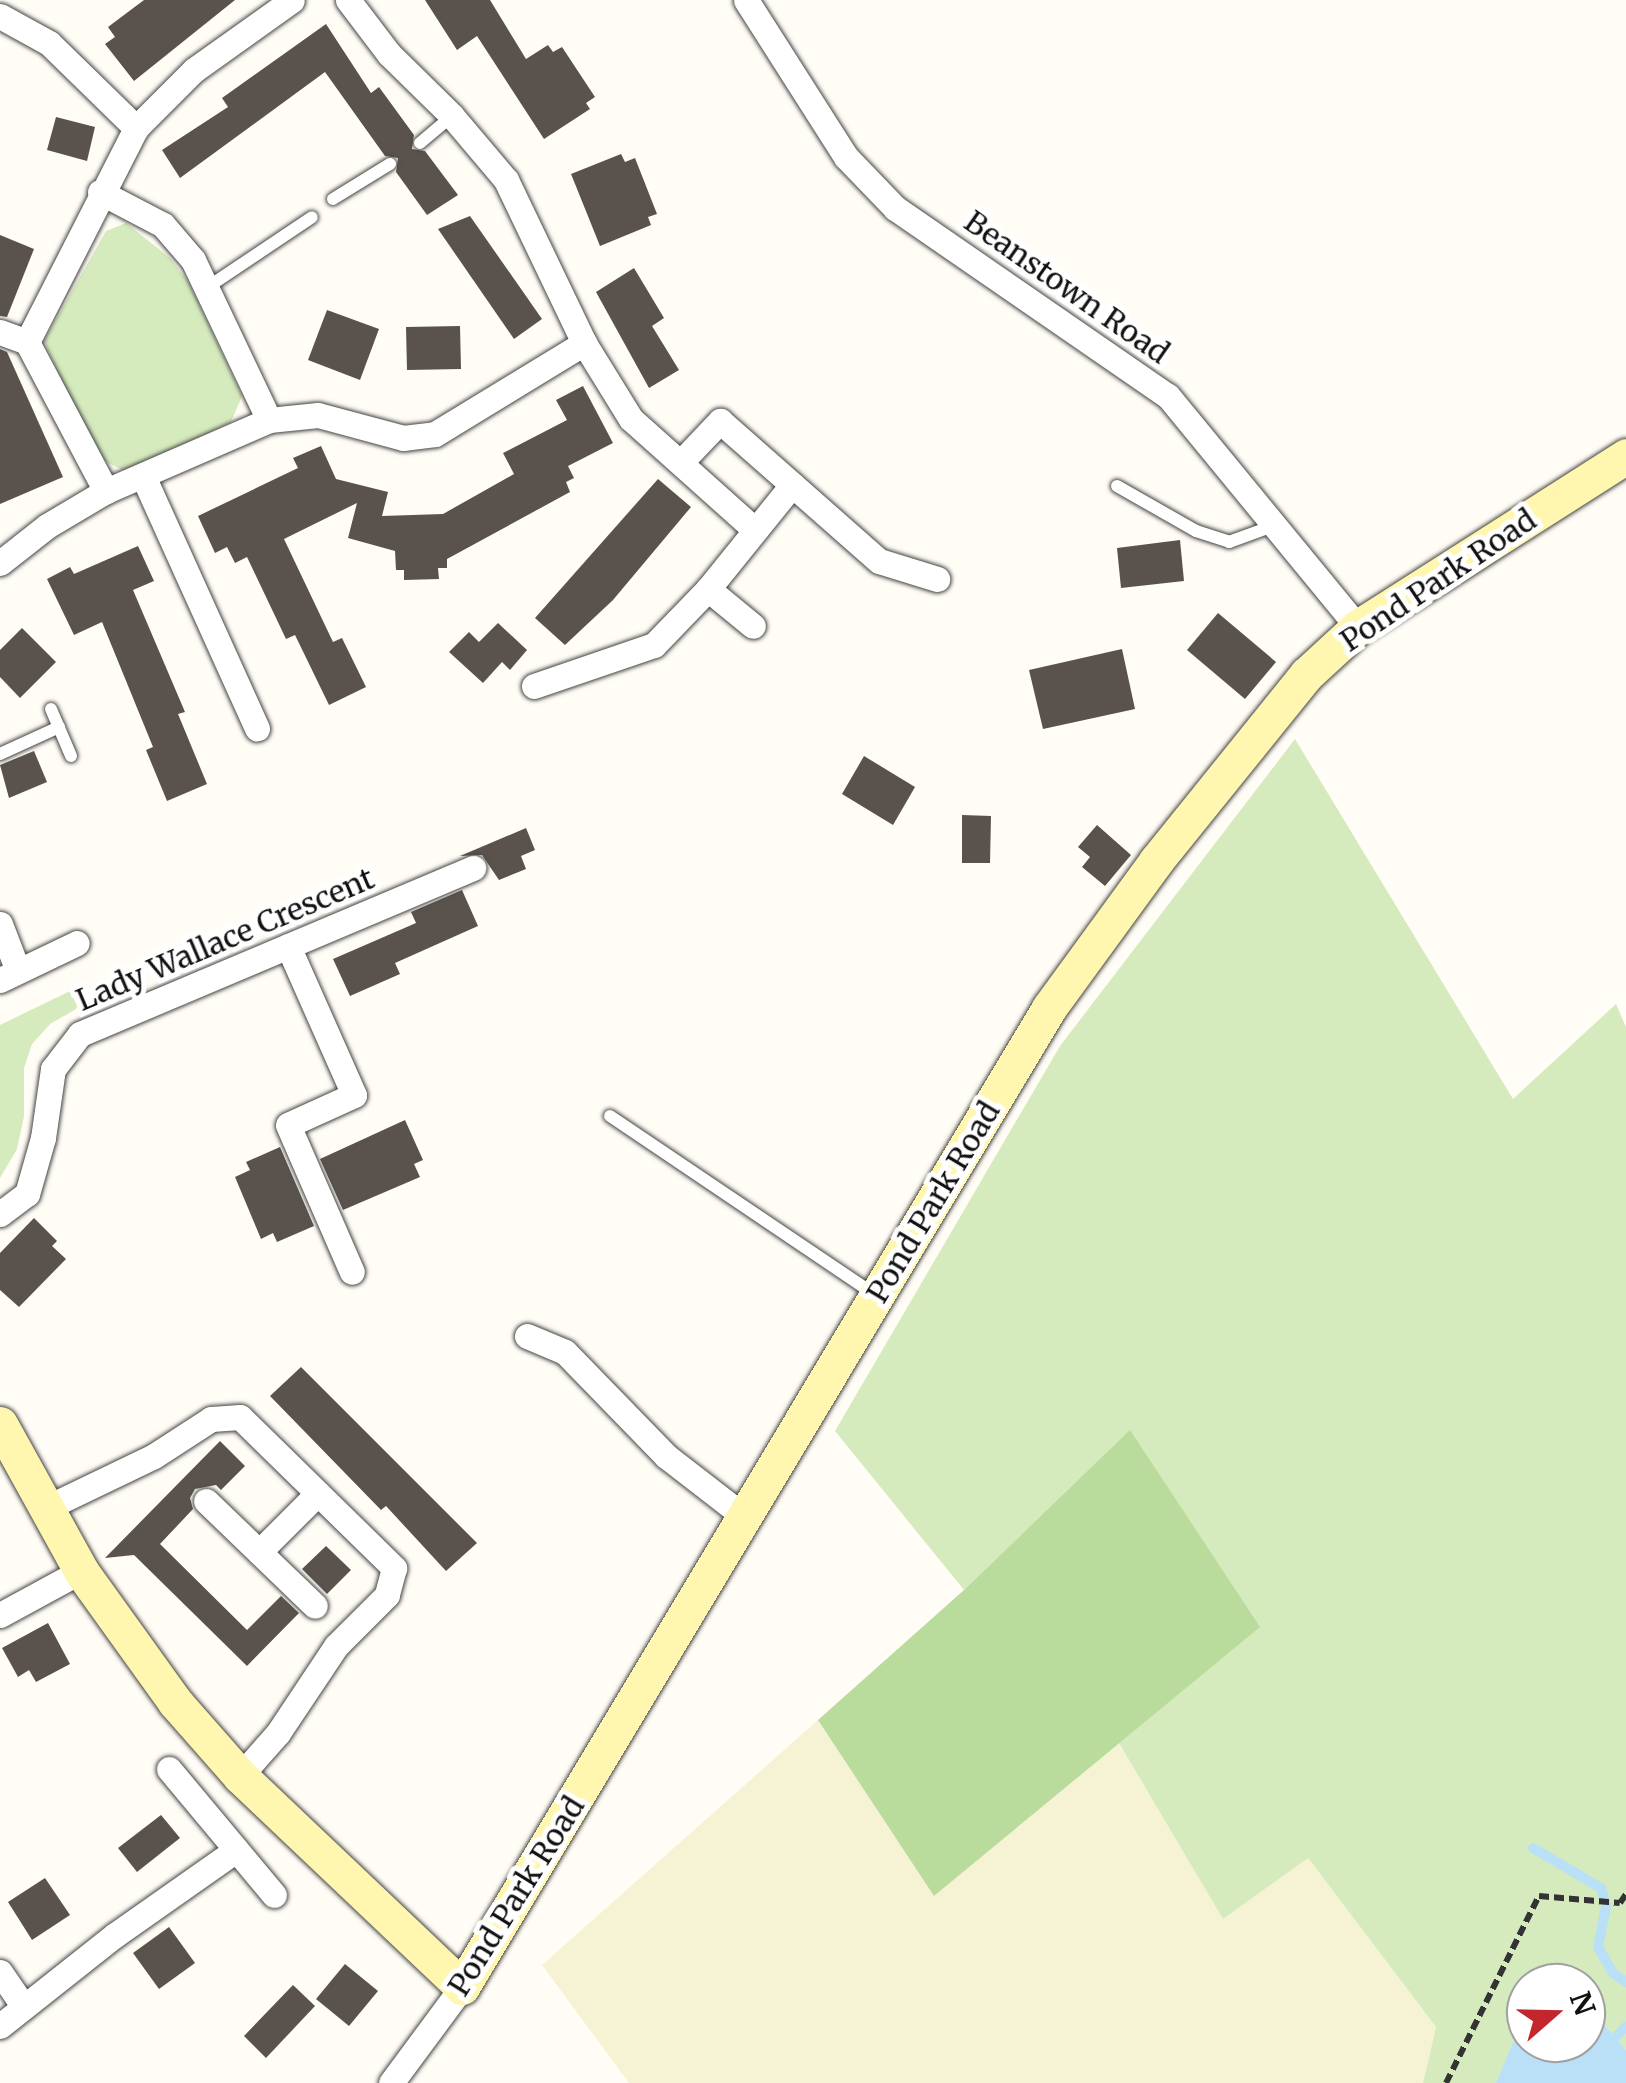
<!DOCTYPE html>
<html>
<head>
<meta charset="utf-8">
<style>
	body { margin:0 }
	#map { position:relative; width:1626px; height:2083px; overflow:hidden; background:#fffdf5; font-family:Merriweather,serif }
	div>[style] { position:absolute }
	.farmland>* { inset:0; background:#f6f3d4 }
	.green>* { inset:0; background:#d5ebbd }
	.forest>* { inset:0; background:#b9dc9c }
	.water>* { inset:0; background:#b9e0f7 }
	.stream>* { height:10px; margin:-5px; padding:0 5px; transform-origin:5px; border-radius:5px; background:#b9e0f7 }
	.building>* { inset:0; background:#5a524d }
	.path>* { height:6px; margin-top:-3px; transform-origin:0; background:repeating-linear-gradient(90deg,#333 0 10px,transparent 0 15px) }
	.roads { filter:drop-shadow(0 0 2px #444) drop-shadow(0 0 2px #444) }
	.service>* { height:12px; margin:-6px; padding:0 6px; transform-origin:6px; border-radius:6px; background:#fff }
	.minor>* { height:25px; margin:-12.5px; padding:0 12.5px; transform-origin:12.5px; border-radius:12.5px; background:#fff }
	.secondary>* { height:35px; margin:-17.5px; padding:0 17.5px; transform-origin:17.5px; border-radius:17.5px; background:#fff6b0 }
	span { translate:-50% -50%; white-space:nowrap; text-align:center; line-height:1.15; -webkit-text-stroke:10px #fff; paint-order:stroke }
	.street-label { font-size:30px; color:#111 }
	.north { position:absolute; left:1506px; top:1963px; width:100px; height:100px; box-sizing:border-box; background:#fff; border:2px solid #a0a0a0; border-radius:50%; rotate:70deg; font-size:28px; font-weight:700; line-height:40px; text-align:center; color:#111 }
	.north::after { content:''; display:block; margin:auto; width:35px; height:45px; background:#c4262e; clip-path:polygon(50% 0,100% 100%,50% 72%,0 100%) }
</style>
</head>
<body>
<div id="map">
	<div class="farmland">
		<div style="clip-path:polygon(818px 1720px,935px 1895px,1119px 1743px,1223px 1918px,1307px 1857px,1436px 2027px,1423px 2083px,629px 2083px,542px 1965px)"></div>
	</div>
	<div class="green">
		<div style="clip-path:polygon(126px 223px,170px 258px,189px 283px,242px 396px,231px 422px,129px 473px,98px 458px,44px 341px,106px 231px)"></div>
		<div style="clip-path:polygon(1295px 739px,1513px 1099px,1616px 1004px,1626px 1027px,1626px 2050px,1586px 2003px,1586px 1983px,1526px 1983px,1526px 2022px,1496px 2083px,1423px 2083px,1436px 2027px,1308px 1858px,1223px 1919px,1119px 1743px,1259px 1627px,1130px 1431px,964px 1590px,835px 1431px,1060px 1046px)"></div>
		<div style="clip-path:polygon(70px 991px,78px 1008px,50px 1024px,32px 1044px,24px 1068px,24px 1116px,17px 1149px,0 1178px,0 1025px)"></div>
	</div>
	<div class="forest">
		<div style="clip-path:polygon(1130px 1430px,1260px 1627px,934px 1896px,818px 1720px,964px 1590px)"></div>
	</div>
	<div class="water">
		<div style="clip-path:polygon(1586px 2003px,1626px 2050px,1626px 2083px,1496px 2083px,1520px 2026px,1526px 2022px,1526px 2043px,1586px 2043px)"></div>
	</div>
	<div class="stream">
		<div style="left:1533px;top:1848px;width:79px;rotate:30.5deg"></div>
		<div style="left:1601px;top:1888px;width:19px;rotate:74deg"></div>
		<div style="left:1606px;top:1906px;width:42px;rotate:101deg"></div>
		<div style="left:1598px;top:1947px;width:30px;rotate:60deg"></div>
		<div style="left:1613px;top:1973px;width:16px;rotate:35deg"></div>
		<div style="left:1606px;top:2047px;width:29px;rotate:-46deg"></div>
	</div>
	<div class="building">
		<div style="clip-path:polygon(144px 0,235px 0,134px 81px,105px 44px,115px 37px,108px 27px)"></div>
		<div style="clip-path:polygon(425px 0,490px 0,526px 59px,548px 45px,553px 52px,562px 47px,595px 97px,586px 103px,590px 109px,544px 139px,477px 36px,457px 50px)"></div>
		<div style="clip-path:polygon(326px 24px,371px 93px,379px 87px,414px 135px,412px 149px,425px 151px,458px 195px,427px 215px,396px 172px,398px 158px,385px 156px,325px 72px,180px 178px,162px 150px,228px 107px,222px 98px)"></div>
		<div style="clip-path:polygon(56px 117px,95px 127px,87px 161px,47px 150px)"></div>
		<div style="clip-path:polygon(621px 154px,625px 162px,635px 158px,657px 214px,648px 217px,651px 225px,600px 246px,571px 174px)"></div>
		<div style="clip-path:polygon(470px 216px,542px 319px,514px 339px,438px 229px)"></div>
		<div style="clip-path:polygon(0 235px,34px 249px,7px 317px,0 316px)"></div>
		<div style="clip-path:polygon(634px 268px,664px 318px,652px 326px,679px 370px,649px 388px,596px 292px)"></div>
		<div style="clip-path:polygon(327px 310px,379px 329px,360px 380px,308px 360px)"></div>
		<div style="clip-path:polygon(460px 326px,461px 369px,407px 370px,406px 327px)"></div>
		<div style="clip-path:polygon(0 349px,7px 352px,63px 477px,0 504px)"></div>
		<div style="clip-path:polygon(583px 386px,613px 443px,568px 466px,574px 478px,566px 482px,570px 492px,447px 559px,447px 568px,438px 568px,439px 579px,404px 580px,404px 570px,396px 570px,395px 551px,348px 538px,357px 503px,284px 539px,333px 642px,342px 638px,366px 687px,329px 705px,295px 635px,286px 639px,247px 557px,235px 563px,227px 547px,215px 553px,198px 516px,298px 468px,293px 458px,321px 446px,336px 479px,388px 492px,382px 516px,443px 514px,514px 474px,503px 453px,567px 420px,556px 400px)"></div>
		<div style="clip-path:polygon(658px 479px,691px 507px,613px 600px,565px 645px,535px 618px)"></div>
		<div style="clip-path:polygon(1180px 540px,1184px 581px,1121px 588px,1117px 548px)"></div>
		<div style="clip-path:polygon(138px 546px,154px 581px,133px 590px,185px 712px,178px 714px,207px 784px,167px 801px,146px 750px,153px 747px,102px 622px,74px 635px,47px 579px,70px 567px,74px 574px)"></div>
		<div style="clip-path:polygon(1218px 613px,1276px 662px,1245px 699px,1187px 650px)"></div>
		<div style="clip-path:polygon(498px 623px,527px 650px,510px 670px,502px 662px,483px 683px,449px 652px,469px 632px,479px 642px)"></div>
		<div style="clip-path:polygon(22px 628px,56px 662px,20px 698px,0 677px,0 650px)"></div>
		<div style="clip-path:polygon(1122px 649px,1135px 709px,1043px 729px,1029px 670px)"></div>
		<div style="clip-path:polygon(34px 751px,47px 782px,9px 798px,0 765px)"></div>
		<div style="clip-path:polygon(864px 756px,915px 787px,893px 825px,842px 794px)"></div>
		<div style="clip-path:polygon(962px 815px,991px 816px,990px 863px,962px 863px)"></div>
		<div style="clip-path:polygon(1097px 825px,1131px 855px,1105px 886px,1082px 867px,1090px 857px,1078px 847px)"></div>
		<div style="clip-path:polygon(526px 828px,535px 850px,521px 856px,526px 869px,499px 880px,482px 855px,460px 856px)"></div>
		<div style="clip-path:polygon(462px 890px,478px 926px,395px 963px,400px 974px,350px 996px,333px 959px,416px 923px,411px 912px)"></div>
		<div style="clip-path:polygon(405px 1120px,423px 1160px,414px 1164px,420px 1177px,343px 1210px,320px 1159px)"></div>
		<div style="clip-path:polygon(280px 1147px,314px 1226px,277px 1242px,273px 1233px,261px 1239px,235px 1177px,250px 1170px,246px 1162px)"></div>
		<div style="clip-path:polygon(34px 1218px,57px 1241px,52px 1246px,66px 1259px,19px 1307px,0 1290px,0 1253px)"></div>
		<div style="clip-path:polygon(301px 1367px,477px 1543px,446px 1571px,386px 1506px,381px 1510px,270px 1396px)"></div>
		<div style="clip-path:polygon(220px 1441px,245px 1466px,221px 1490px,216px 1485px,195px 1489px,190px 1498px,193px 1509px,160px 1544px,247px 1630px,281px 1596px,299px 1613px,247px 1666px,134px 1555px,105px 1558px)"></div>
		<div style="clip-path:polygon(326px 1546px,351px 1570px,327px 1594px,302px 1569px)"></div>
		<div style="clip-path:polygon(48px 1623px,70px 1664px,36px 1682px,29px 1670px,18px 1677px,2px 1648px)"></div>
		<div style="clip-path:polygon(161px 1815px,180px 1838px,137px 1872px,118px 1848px)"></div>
		<div style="clip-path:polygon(45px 1878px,70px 1915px,32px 1940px,8px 1902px)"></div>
		<div style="clip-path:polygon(169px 1927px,195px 1963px,159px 1989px,133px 1953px)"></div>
		<div style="clip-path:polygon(345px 1964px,378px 1991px,349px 2026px,316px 1999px)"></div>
		<div style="clip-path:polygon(293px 1985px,315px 2006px,266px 2058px,244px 2036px)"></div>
	</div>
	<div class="path">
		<div style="left:1446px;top:2083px;width:209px;rotate:-63.6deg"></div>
		<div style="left:1539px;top:1896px;width:81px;rotate:4.9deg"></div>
		<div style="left:1620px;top:1903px;width:11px;rotate:-56deg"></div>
	</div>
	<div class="roads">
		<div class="service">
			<div style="left:420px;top:143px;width:42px;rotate:-40.2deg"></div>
			<div style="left:333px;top:199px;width:67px;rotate:-31.6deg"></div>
			<div style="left:208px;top:287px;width:125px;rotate:-33.9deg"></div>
			<div style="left:1117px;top:486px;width:91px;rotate:29.7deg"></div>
			<div style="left:1196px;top:531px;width:35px;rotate:18deg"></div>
			<div style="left:1229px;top:542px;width:50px;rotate:-19.9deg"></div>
			<div style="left:51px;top:709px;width:51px;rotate:66.9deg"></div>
			<div style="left:0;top:754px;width:65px;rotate:-24.6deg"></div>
			<div style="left:610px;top:1116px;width:320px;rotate:34deg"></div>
		</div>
		<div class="minor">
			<div style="left:348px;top:0;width:68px;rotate:52.8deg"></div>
			<div style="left:389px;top:54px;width:88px;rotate:44.5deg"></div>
			<div style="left:452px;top:116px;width:84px;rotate:49.8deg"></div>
			<div style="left:506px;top:180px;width:181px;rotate:64.4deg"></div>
			<div style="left:584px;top:343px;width:89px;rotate:58.3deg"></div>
			<div style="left:631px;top:419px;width:165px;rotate:41.8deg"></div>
			<div style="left:746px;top:0;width:186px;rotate:57.5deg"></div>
			<div style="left:846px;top:157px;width:71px;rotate:46.1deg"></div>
			<div style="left:895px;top:208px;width:331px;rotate:34.6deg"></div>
			<div style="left:1168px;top:396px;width:299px;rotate:50.6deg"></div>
			<div style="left:0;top:16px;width:56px;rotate:28.9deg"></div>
			<div style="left:49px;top:43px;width:122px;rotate:44.3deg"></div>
			<div style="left:100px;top:192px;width:71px;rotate:27.6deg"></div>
			<div style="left:163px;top:225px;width:46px;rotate:49.4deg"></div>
			<div style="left:193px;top:260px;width:177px;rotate:64.6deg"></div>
			<div style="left:0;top:332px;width:29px;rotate:20deg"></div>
			<div style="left:27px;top:342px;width:240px;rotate:-63deg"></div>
			<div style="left:136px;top:128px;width:82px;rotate:-45deg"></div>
			<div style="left:194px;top:70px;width:120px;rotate:-35.5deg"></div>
			<div style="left:27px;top:342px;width:169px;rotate:62.1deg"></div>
			<div style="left:681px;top:462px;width:57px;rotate:-46.4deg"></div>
			<div style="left:720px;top:421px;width:212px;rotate:41.4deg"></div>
			<div style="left:879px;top:561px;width:61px;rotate:17.2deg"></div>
			<div style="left:143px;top:476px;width:277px;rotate:65.7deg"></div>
			<div style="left:0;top:563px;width:60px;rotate:-38.2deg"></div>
			<div style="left:47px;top:526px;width:69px;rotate:-30.7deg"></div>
			<div style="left:106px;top:491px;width:178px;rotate:-23.5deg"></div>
			<div style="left:269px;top:420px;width:49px;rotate:-5.8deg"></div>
			<div style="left:318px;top:415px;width:88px;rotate:15.1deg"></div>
			<div style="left:403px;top:438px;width:32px;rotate:-7deg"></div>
			<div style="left:435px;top:434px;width:175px;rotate:-31.4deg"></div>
			<div style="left:708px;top:589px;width:58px;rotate:39.4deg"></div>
			<div style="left:534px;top:686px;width:127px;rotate:-18.9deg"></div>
			<div style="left:654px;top:645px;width:78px;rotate:-46deg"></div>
			<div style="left:708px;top:589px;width:134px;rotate:-51.1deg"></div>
			<div style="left:0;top:924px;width:50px;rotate:69deg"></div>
			<div style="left:288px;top:946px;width:163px;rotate:66.1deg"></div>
			<div style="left:354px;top:1095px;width:72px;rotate:155.6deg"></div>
			<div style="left:288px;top:1125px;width:160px;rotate:66.5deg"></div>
			<div style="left:0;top:980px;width:85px;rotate:-25.7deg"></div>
			<div style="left:0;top:1214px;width:34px;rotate:-37deg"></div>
			<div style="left:27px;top:1194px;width:58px;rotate:-74.1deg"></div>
			<div style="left:43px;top:1138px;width:70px;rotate:-81.8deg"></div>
			<div style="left:53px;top:1069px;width:44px;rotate:-52.4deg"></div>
			<div style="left:80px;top:1034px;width:427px;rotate:-22.9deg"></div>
			<div style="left:527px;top:1336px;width:41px;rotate:22.8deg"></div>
			<div style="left:565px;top:1352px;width:145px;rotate:45.8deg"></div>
			<div style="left:666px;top:1456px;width:100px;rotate:37.7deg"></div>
			<div style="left:206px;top:1501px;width:151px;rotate:43.9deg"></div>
			<div style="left:46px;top:1508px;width:120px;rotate:-25.7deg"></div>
			<div style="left:154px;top:1456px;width:68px;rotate:-33deg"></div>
			<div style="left:211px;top:1419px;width:29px;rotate:-4deg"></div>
			<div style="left:240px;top:1417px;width:216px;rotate:44.4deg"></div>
			<div style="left:394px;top:1568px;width:28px;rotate:105deg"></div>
			<div style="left:387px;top:1595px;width:72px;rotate:135deg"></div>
			<div style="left:336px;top:1646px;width:105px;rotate:123.7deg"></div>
			<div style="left:278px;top:1733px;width:57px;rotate:131.5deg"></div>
			<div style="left:259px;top:1552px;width:83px;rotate:-45deg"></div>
			<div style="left:0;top:1615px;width:92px;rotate:-28.5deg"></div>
			<div style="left:169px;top:1769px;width:164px;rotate:50.2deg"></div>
			<div style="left:0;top:1972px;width:42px;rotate:55.6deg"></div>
			<div style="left:0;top:2026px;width:147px;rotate:-38.4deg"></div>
			<div style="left:115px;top:1935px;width:148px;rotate:-35.1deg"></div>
			<div style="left:391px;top:2083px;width:119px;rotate:-53.5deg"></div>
		</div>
		<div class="secondary">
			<div style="left:0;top:1424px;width:168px;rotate:61.1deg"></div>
			<div style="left:81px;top:1571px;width:161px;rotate:54.3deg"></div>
			<div style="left:175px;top:1702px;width:98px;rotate:48.7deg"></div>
			<div style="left:240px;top:1776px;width:306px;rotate:43.5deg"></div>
			<div style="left:462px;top:1987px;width:1141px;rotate:-59.05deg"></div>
			<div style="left:1049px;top:1008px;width:182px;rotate:-53.9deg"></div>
			<div style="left:1156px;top:861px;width:240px;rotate:-51.1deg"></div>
			<div style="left:1307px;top:674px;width:69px;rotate:-42.7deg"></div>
			<div style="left:1358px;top:627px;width:318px;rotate:-32.5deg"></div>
		</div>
	</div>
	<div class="street-label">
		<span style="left:1067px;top:287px;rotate:35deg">Beanstown Road</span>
		<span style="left:1438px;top:580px;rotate:-34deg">Pond Park Road</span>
		<span style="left:225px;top:939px;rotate:-23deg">Lady Wallace Crescent</span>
		<span style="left:933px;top:1202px;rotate:-59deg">Pond Park Road</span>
		<span style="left:516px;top:1896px;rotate:-58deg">Pond Park Road</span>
	</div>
	<div class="north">N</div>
</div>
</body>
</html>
